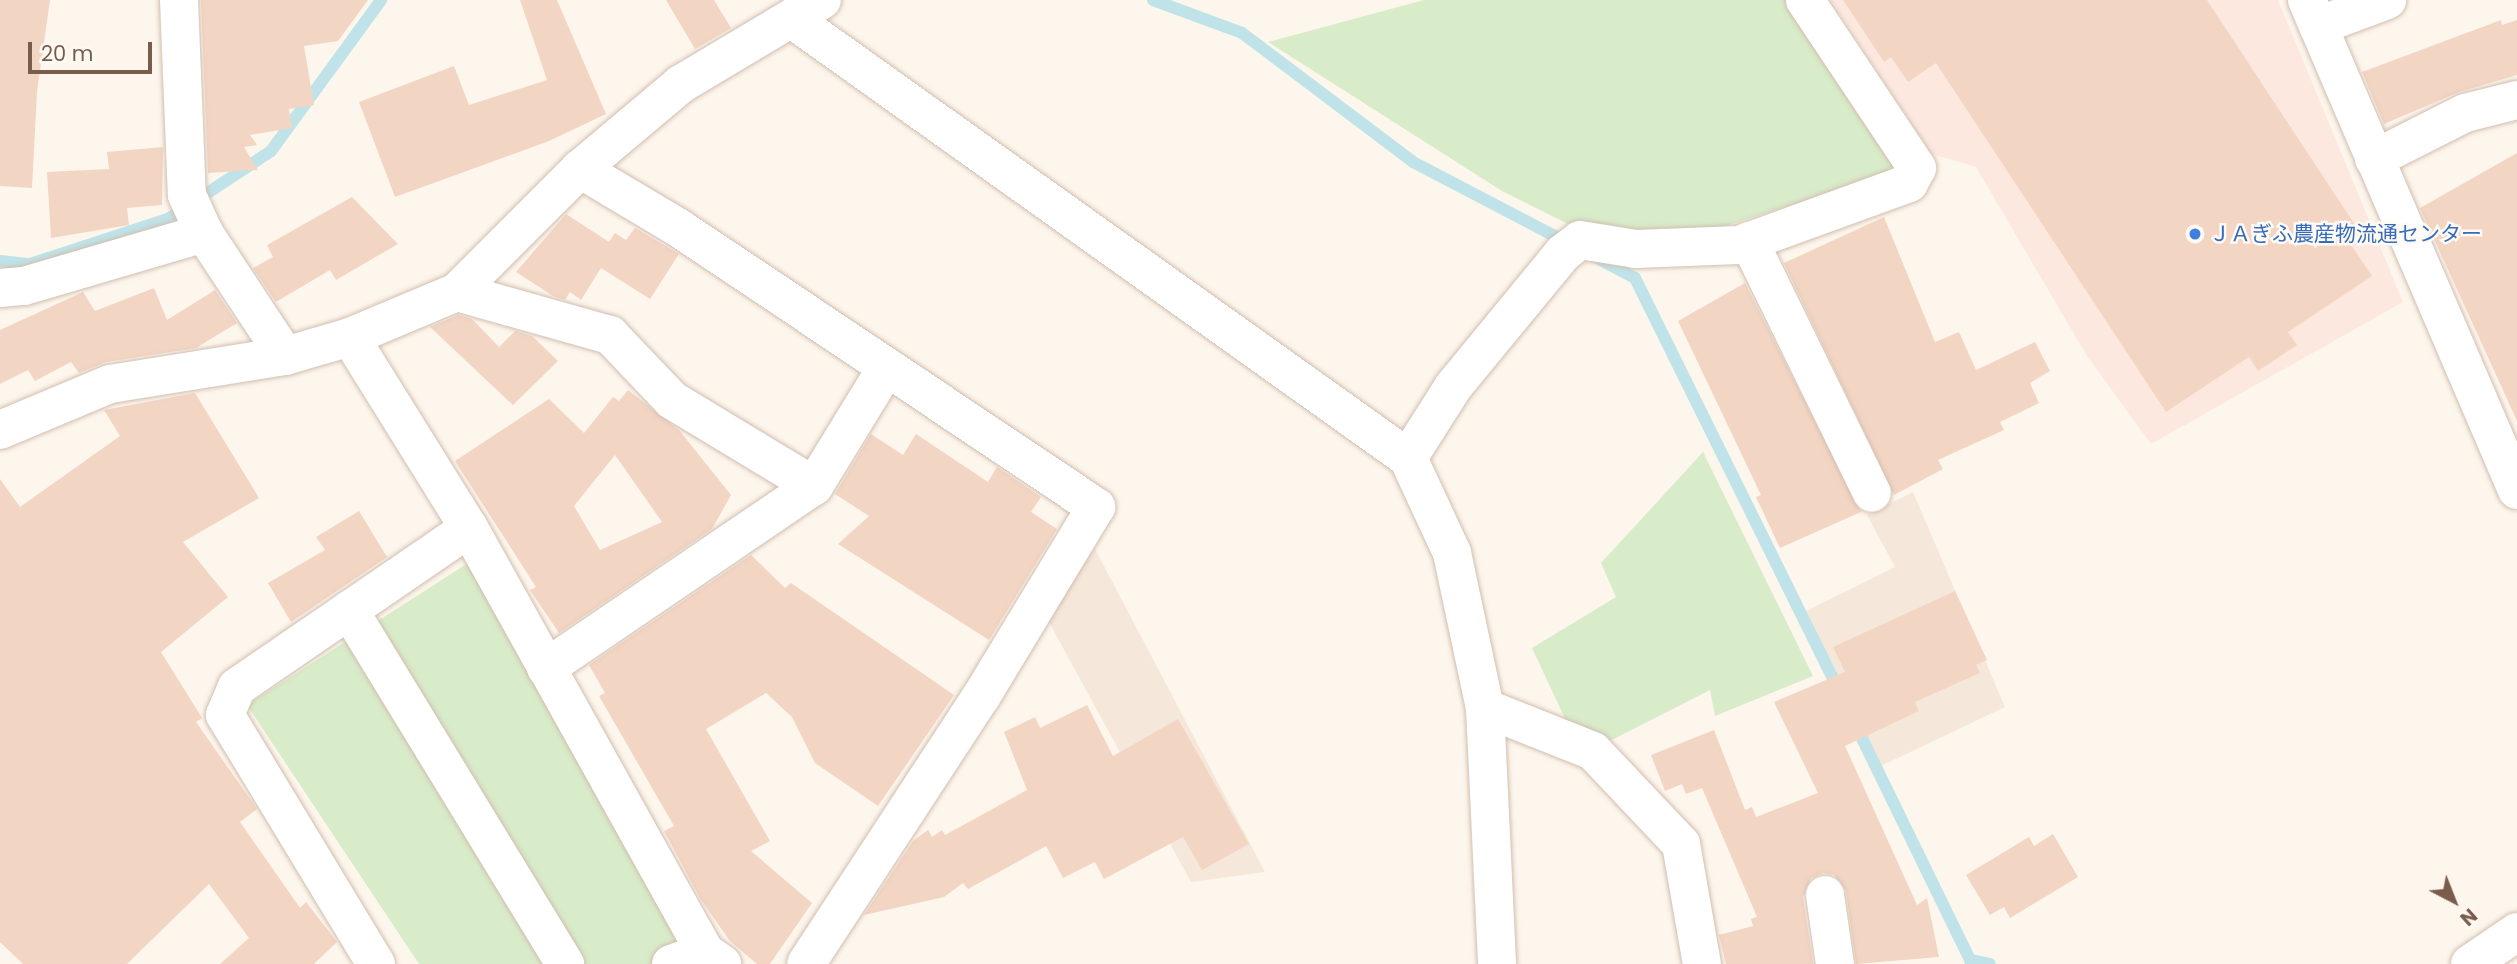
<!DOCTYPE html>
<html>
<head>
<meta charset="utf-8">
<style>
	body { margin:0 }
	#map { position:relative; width:2517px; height:964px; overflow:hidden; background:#fdf6ec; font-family:Poppins,"Noto Sans JP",sans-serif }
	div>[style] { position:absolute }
	.residential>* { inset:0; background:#f5e8da }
	.commercial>* { inset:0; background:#fde8e0 }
	.green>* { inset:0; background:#d8ecc9 }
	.stream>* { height:12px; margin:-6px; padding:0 6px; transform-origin:6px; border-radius:6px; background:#bfe3e8 }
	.building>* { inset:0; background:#f3d5c3 }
	.roads { filter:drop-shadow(0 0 2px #d1beb0) drop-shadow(0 0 2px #d1beb0) }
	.street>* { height:38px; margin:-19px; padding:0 19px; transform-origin:19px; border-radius:19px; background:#fff }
	.dots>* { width:19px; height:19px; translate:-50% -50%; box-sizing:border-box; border:4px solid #fffaf3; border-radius:50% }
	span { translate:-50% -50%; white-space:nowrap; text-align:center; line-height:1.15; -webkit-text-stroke:5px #fffaf3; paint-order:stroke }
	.shop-label { font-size:21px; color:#366cbe }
	.left { translate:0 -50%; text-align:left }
	.north { position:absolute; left:2419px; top:866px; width:70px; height:70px; -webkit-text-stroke:5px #fffaf3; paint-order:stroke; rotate:138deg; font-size:19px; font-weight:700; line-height:28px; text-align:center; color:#7a5c4d }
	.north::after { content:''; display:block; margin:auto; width:24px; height:32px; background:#7a5c4d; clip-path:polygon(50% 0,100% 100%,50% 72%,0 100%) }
	.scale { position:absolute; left:28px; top:42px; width:124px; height:32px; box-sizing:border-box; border:4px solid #7a5c4d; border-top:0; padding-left:9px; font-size:21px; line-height:24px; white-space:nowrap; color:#7a5c4d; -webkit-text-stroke:5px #fffaf3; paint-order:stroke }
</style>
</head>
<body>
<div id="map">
	<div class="residential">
		<div style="clip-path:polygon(1913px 492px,2005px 707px,1879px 767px,1804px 612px,1895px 567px,1867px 515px)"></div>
		<div style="clip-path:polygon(1095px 549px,1265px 872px,1191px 882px,1045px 615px)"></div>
	</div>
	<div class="commercial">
		<div style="clip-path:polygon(1831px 0,2278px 0,2403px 302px,2151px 444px,2087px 356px,1976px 167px,1932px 154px)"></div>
	</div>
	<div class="green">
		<div style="clip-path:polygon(1424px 0,1786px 0,1894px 149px,1894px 172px,1716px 229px,1644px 235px,1580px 230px,1502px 191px,1268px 42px)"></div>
		<div style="clip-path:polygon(1703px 452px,1813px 676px,1715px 716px,1710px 690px,1608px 742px,1568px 725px,1532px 648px,1616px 597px,1601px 563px)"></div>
		<div style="clip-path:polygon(468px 563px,698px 964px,419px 964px,247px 705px)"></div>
	</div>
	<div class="stream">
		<div style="left:1153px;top:0;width:95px;rotate:20.3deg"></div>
		<div style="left:1242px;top:33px;width:214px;rotate:37deg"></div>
		<div style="left:1413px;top:162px;width:173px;rotate:27.6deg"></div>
		<div style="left:1595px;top:257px;width:45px;rotate:27.7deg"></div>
		<div style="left:1635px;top:278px;width:462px;rotate:63.7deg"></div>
		<div style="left:0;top:261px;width:30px;rotate:6deg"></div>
		<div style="left:30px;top:264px;width:145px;rotate:-18.1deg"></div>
		<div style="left:168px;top:219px;width:123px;rotate:-33.4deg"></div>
		<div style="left:271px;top:151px;width:187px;rotate:-53.9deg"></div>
		<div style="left:1855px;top:724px;width:263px;rotate:64deg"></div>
		<div style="left:1970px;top:960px;width:20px;rotate:11deg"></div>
	</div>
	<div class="building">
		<div style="clip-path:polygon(0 0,50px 0,37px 92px,32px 188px,0 186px)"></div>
		<div style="clip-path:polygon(201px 0,368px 0,338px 41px,304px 46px,314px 105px,289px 109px,292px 128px,250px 135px,257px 145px,244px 147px,258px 170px,208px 173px)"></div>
		<div style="clip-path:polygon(520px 0,557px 0,606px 114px,549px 141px,395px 197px,359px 102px,454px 66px,469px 105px,547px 80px)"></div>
		<div style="clip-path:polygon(666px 0,714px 0,731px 28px,695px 49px)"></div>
		<div style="clip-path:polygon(1843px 0,2207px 0,2355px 225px,2343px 233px,2372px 276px,2288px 332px,2297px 345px,2258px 371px,2249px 357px,2166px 412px,1936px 63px,1908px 82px,1891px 57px,1884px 62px)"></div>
		<div style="clip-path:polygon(2501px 20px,2502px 25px,2517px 20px,2517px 75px,2459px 92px,2384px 124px,2362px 72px)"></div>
		<div style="clip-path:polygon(163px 147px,162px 205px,127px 208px,129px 225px,51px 238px,47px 172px,109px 169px,107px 152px)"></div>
		<div style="clip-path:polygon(2517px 153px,2517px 421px,2420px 208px)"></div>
		<div style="clip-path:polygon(352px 197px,398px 244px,336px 280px,330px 270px,276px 302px,253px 268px,273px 257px,267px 245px)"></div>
		<div style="clip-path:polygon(566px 214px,609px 242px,615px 233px,626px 240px,635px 228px,679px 254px,650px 299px,601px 268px,581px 300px,570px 292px,565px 300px,553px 296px,516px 272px)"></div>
		<div style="clip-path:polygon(1884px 217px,1935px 342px,1959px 332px,1976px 370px,2035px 342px,2050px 371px,2030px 383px,2039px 403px,2000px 422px,2004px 430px,1938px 460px,1943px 469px,1894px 495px,1784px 263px)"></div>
		<div style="clip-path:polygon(1745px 283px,1861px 512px,1780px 548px,1756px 497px,1761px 495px,1678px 321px)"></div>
		<div style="clip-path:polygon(154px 288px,167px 320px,215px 290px,237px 323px,196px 348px,106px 362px,79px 373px,71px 362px,35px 381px,28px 370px,0 384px,0 330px,83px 292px,95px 311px)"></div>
		<div style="clip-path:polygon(458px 315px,472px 319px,499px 347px,515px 331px,532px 336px,558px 361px,513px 405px,430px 327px)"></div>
		<div style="clip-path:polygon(evenodd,628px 390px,679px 430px,731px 495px,712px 529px,559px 633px,530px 590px,536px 587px,455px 461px,549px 399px,584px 433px,613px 397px,619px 401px,628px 390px,615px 455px,662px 522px,600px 550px,574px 506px,615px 455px)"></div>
		<div style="clip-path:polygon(195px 393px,259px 498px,183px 542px,228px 597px,161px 652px,202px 718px,196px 722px,257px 809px,240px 822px,300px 908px,306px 902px,337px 942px,314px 964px,220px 964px,249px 938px,209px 884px,127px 964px,23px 964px,0 942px,0 479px,20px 507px,120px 436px,104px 410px)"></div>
		<div style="clip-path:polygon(871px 434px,903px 455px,916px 434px,988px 482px,997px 467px,1041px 497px,1031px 512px,1057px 529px,989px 640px,838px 544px,869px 516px,835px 494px)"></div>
		<div style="clip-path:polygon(359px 511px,387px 557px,291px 622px,268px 583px,325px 550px,316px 537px)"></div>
		<div style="clip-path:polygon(751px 555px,785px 588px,791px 583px,954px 695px,878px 806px,815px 763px,792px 717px,766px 693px,706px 729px,770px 841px,751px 851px,812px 903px,770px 964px,757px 964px,730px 941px,701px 900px,664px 831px,674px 826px,599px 696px,605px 693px,589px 665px)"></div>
		<div style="clip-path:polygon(1955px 591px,1987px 660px,1976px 665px,1980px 673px,1915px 702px,1919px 711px,1845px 746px,1917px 905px,1927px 898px,1939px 957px,1856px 964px,1846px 891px,1834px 875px,1823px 873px,1811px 878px,1803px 897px,1813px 964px,1726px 964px,1719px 935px,1753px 926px,1751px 919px,1757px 917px,1702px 788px,1686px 794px,1682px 784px,1665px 791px,1651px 755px,1714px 730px,1745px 810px,1752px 807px,1756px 817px,1818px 793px,1774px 702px,1845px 672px,1833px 647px)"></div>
		<div style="clip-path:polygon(1087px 705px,1113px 756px,1178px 719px,1249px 844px,1202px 870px,1183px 837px,1104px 879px,1095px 862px,1063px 878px,1046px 846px,968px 889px,963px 883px,944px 897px,864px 915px,913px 841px,928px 830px,932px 837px,942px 830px,945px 835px,1027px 790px,1004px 732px,1035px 717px,1040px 728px)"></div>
		<div style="clip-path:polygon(2053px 834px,2078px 877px,2010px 918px,2004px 907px,1990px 915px,1966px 875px,2029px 837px,2034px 846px)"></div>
	</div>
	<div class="roads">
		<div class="street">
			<div style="left:179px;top:0;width:195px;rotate:87.7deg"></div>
			<div style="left:187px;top:195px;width:42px;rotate:65.9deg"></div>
			<div style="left:2307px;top:0;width:533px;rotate:66.8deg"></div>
			<div style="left:792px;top:19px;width:756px;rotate:35.48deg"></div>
			<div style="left:1408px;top:458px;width:105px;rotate:65.1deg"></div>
			<div style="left:1452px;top:553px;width:158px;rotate:78deg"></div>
			<div style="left:1485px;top:708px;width:256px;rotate:87.3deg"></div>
			<div style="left:2318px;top:26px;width:74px;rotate:-20.6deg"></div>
			<div style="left:2374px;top:159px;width:102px;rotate:-26.8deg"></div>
			<div style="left:2465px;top:113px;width:54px;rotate:-14deg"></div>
			<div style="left:580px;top:169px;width:115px;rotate:30.8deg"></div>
			<div style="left:679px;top:228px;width:502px;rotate:33.79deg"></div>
			<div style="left:1096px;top:507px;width:220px;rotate:121.2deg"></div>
			<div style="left:982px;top:695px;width:321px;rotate:123.2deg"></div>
			<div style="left:1749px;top:241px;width:280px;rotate:64deg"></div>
			<div style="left:0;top:288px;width:24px;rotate:-5deg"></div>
			<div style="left:24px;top:286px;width:188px;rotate:-16.4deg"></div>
			<div style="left:204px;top:233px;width:147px;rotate:56.6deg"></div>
			<div style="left:457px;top:292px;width:159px;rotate:15.7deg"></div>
			<div style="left:610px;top:335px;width:90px;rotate:46.4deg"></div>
			<div style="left:672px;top:400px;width:166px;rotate:31.2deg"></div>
			<div style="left:350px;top:337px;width:225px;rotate:58.1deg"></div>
			<div style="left:469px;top:528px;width:485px;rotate:60.9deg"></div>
			<div style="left:705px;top:952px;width:21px;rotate:35deg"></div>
			<div style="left:0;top:430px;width:119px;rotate:-22.7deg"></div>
			<div style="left:110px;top:384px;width:177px;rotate:-9.1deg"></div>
			<div style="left:285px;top:356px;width:68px;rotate:-16.3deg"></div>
			<div style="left:350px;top:337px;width:116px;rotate:-22.8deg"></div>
			<div style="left:457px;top:292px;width:174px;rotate:-45deg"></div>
			<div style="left:580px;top:169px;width:132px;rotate:-40.1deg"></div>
			<div style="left:681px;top:84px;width:164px;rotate:-30.8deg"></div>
			<div style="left:1408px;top:458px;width:84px;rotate:-57.6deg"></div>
			<div style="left:1453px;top:387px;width:173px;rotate:-50.6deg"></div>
			<div style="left:1563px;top:253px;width:21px;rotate:-37deg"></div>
			<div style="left:1580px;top:240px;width:57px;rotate:9.1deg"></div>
			<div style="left:1636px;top:249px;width:103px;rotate:-2.2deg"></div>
			<div style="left:1739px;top:245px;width:181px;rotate:-20deg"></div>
			<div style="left:1909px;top:183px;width:17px;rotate:-62deg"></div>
			<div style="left:1917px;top:168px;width:202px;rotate:-123.7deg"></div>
			<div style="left:349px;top:610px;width:415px;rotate:58.6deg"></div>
			<div style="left:546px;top:668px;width:324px;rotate:-34.2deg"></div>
			<div style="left:814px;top:486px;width:136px;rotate:-58.5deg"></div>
			<div style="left:1485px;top:708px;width:116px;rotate:21.7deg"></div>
			<div style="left:1593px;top:751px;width:128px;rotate:46.6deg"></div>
			<div style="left:1681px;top:844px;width:122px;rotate:80.1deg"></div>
			<div style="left:1825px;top:895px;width:70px;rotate:81.8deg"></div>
			<div style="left:376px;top:964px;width:291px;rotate:-121.2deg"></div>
			<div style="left:225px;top:715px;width:30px;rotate:-67deg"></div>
			<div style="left:237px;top:687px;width:281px;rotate:-34.4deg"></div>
			<div style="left:671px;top:964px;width:36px;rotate:-19deg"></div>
			<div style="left:2470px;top:964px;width:57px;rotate:-34.2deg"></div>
		</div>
	</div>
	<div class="dots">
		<div style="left:2195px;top:234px;background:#3f7fe0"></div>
	</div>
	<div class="shop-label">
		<span class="left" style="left:2209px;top:234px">ＪＡぎふ農産物流通センター</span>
	</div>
	<div class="north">N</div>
	<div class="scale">20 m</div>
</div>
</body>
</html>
